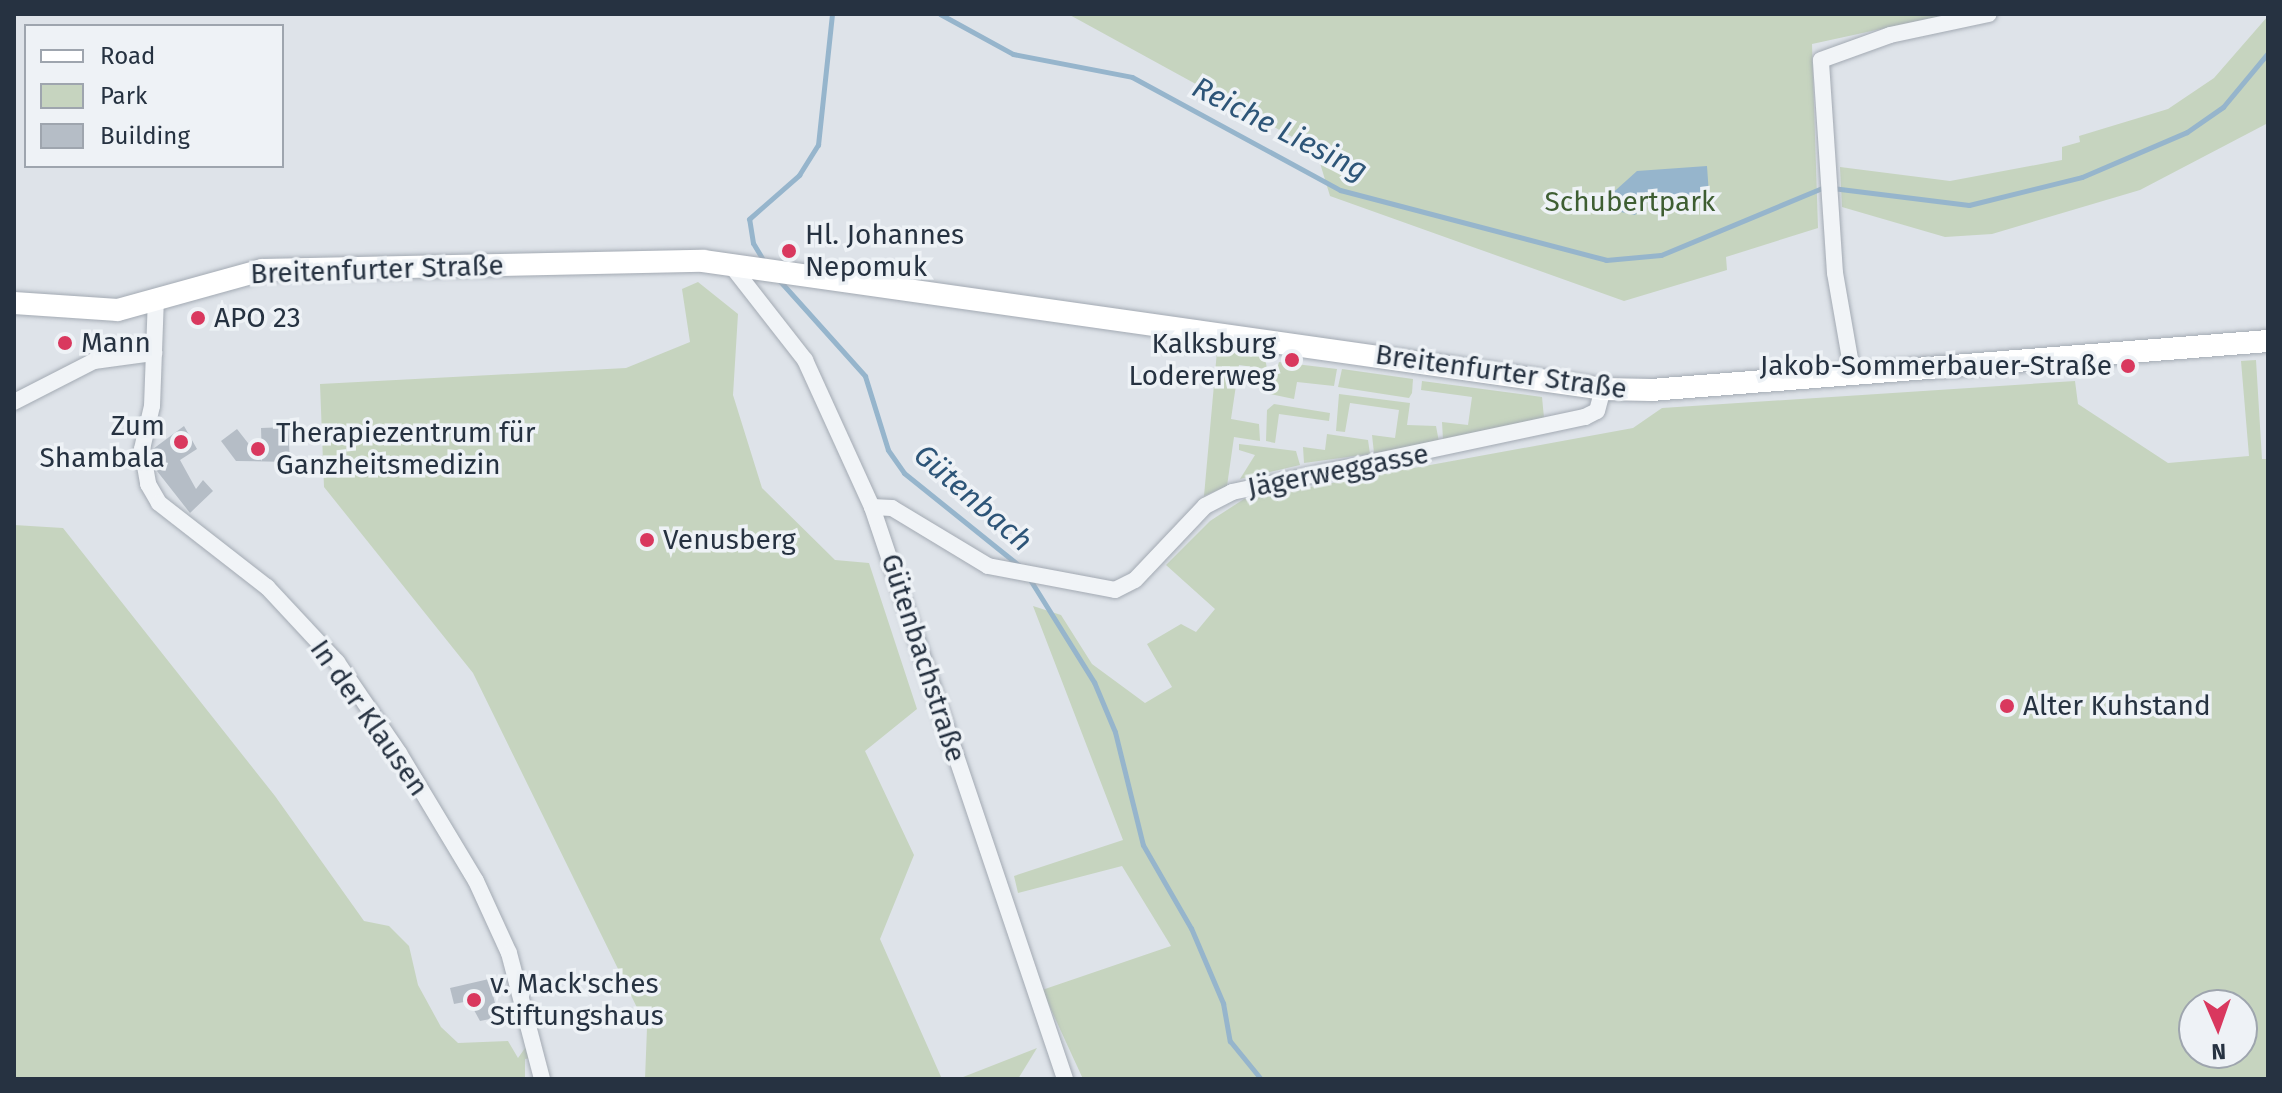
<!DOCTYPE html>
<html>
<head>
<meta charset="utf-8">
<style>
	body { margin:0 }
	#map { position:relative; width:2282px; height:1093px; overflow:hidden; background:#dee3e9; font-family:"Fira Sans",sans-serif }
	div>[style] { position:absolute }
	.green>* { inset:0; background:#c6d4bf }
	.water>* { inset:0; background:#96b5cc }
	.stream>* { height:5px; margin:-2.5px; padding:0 2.5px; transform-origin:2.5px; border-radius:2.5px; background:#96b5cc }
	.building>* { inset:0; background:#b5bdc6 }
	.roads { filter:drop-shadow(0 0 2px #a3aab3) drop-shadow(0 0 2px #a3aab3) }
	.minor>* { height:16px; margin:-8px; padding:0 8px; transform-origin:8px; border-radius:8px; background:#f1f4f7 }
	.major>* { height:22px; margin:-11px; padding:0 11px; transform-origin:11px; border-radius:11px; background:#fff }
	.dots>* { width:22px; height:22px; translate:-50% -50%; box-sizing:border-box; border:4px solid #eef2f6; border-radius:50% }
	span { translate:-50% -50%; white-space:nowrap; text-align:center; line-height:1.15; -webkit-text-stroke:7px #eef2f6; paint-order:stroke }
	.park-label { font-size:28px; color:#3e5e32 }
	.poi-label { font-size:28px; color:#263241 }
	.left { translate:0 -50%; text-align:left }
	.right { translate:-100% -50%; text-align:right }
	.street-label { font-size:28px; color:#263241 }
	.water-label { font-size:30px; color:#2d5578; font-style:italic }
	.frame { position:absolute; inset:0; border:16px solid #263241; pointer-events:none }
	.legend { position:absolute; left:24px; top:24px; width:260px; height:144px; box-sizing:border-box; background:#eef2f6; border:2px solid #9ea5ae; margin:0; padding:10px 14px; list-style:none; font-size:24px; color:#263241 }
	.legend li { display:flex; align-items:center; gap:16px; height:40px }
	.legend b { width:40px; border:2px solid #9ea5ae }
	.north { position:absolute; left:2178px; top:989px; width:80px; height:80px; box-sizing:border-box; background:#eef2f6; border:2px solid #9ea5ae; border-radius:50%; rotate:178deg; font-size:22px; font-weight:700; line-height:32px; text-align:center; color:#263241 }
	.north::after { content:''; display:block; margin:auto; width:28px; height:36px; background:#d9385e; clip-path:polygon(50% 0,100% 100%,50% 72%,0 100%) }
</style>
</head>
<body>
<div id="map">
	<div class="green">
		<div style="clip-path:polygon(1068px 14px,1950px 14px,1812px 44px,1818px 228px,1726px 257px,1727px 270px,1624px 301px,1330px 196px,1316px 150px)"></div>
		<div style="clip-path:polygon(2268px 16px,2268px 123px,2140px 190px,1992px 234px,1945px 237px,1842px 207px,1840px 167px,1950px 181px,2062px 160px,2062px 147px,2080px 142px,2079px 136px,2168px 109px,2214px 78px)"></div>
		<div style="clip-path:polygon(698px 282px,738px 314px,733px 395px,762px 488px,835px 560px,869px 563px,917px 709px,865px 751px,914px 855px,880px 939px,942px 1079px,645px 1079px,647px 1028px,473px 673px,324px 487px,320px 384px,626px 368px,690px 342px,682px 289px)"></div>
		<div style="clip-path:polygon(1217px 351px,1265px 357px,1267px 369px,1239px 365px,1231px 419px,1259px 424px,1260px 441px,1234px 437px,1227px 486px,1204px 496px)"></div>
		<div style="clip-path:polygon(evenodd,2256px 360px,2262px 459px,2268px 459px,2268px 1079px,1083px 1079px,1042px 990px,1171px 946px,1122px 866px,1018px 893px,1014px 876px,1123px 840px,1033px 606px,1061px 615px,1092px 664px,1145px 703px,1172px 687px,1147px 644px,1181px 624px,1196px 632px,1215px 609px,1166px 565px,1210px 521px,1244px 499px,1633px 428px,1662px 408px,2075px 381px,2078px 404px,2168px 463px,2249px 456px,2241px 361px,2256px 360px,2194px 1005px,2242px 1005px,2242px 1053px,2194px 1053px,2194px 1005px)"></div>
		<div style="clip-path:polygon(1279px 362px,1337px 369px,1334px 386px,1297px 382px,1294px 399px,1270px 394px)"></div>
		<div style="clip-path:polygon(1342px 369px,1413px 379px,1412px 393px,1409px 398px,1338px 387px)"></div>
		<div style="clip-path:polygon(1422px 381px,1542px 397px,1544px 418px,1443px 440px,1442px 422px,1468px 425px,1472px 397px,1421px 390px)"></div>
		<div style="clip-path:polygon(1339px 394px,1410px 403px,1407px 425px,1436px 426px,1439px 442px,1374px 453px,1372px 435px,1395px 438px,1399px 410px,1350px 403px,1345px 432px,1336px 431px)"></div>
		<div style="clip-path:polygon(1274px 404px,1330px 413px,1329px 421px,1279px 414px,1275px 443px,1266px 441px,1267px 410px)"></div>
		<div style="clip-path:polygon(1327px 434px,1368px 440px,1370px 454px,1304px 463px,1303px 447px,1325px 450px)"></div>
		<div style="clip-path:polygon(1239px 444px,1296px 451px,1300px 465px,1240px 479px,1255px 455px,1239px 450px)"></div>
		<div style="clip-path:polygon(14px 525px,63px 528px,275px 796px,364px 921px,389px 926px,409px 946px,418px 985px,441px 1027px,458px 1043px,508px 1041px,518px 1058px,530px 1041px,532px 1058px,525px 1059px,525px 1079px,14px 1079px)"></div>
		<div style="clip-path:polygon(1037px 1048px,1018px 1079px,958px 1079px)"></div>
	</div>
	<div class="water">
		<div style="clip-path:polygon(1707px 166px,1709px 195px,1692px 199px,1656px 192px,1635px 215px,1597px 207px,1637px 171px)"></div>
	</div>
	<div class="stream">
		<div style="left:940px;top:14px;width:83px;rotate:28.7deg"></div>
		<div style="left:1013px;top:54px;width:121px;rotate:10.9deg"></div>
		<div style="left:1132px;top:77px;width:237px;rotate:28.5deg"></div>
		<div style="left:1340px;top:190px;width:275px;rotate:14.7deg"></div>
		<div style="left:1606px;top:260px;width:55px;rotate:-5.2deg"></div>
		<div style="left:1661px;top:255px;width:177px;rotate:-22.6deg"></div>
		<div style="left:1824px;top:187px;width:146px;rotate:7.1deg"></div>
		<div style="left:1969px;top:205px;width:116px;rotate:-13.9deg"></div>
		<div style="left:2082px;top:177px;width:114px;rotate:-23.2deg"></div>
		<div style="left:2187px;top:132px;width:44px;rotate:-34.8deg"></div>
		<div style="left:2223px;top:107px;width:70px;rotate:-50.2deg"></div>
		<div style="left:765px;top:263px;width:23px;rotate:-121deg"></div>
		<div style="left:753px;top:243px;width:24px;rotate:-99deg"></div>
		<div style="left:749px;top:219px;width:67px;rotate:-41.3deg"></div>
		<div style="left:799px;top:175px;width:36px;rotate:-58deg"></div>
		<div style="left:818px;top:145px;width:132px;rotate:-83.9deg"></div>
		<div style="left:779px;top:280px;width:129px;rotate:48.1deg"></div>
		<div style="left:865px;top:376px;width:77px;rotate:72.7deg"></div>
		<div style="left:888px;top:450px;width:28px;rotate:55deg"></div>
		<div style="left:904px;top:473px;width:150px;rotate:38.8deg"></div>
		<div style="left:1029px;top:578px;width:123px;rotate:58deg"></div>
		<div style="left:1094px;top:682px;width:54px;rotate:67.2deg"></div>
		<div style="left:1115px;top:732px;width:116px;rotate:76.1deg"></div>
		<div style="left:1143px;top:845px;width:96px;rotate:60deg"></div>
		<div style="left:1191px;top:928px;width:82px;rotate:66.9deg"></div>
		<div style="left:1223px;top:1003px;width:39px;rotate:80deg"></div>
		<div style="left:1230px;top:1041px;width:49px;rotate:50.8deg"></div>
	</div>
	<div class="building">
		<div style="clip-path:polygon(184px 426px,197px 449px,180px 460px,196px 489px,203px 480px,213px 491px,190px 513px,157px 471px,153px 449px)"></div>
		<div style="clip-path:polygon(288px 427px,290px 462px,236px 461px,221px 441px,237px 429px,262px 461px,261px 428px)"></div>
		<div style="clip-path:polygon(489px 979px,497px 1011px,495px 1018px,480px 1021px,469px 1001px,454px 1004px,450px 988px)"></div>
	</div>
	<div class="roads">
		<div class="minor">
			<div style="left:730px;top:264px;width:122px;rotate:52deg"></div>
			<div style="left:805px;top:360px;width:162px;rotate:65.5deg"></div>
			<div style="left:872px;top:507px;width:604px;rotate:71.35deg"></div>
			<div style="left:156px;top:297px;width:109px;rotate:92.1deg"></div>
			<div style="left:152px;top:406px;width:44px;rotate:103.1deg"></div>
			<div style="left:142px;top:449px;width:36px;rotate:80deg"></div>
			<div style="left:148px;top:484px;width:22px;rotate:60deg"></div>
			<div style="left:159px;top:503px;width:137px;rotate:37.9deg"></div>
			<div style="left:267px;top:587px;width:103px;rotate:47deg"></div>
			<div style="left:337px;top:662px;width:110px;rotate:55.7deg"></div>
			<div style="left:399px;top:753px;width:149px;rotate:59deg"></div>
			<div style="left:476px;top:881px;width:79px;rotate:65.4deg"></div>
			<div style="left:509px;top:953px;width:130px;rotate:75.3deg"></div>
			<div style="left:1853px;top:376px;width:105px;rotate:-99.9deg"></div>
			<div style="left:1835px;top:273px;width:213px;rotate:-93.8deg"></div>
			<div style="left:1821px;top:60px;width:73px;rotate:-19.9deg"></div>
			<div style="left:1890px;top:35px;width:101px;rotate:-12deg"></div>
			<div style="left:14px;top:402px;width:90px;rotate:-27.1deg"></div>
			<div style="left:94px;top:361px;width:61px;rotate:-7.6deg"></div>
			<div style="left:872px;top:507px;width:20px;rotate:3deg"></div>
			<div style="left:892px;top:508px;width:112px;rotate:31.1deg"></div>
			<div style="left:988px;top:566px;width:129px;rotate:10.7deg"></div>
			<div style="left:1115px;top:590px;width:22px;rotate:-27deg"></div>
			<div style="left:1135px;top:580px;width:102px;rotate:-46.6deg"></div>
			<div style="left:1205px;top:506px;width:30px;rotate:-27deg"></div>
			<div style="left:1232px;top:492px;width:361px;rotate:-12deg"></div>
			<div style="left:1585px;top:417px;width:13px;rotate:-27deg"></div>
			<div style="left:1597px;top:411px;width:23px;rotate:-75deg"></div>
		</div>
		<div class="major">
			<div style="left:14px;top:303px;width:104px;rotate:3.9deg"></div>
			<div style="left:118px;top:310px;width:149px;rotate:-15.5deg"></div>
			<div style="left:262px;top:270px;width:441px;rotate:-1.2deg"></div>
			<div style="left:703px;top:261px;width:909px;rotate:8.09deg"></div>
			<div style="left:1603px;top:389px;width:48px;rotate:1.2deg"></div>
			<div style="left:1651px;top:390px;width:619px;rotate:-4.54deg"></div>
		</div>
	</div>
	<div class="dots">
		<div style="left:789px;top:251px;background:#d9385e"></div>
		<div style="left:198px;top:318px;background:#d9385e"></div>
		<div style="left:65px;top:343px;background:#d9385e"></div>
		<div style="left:1292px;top:360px;background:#d9385e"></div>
		<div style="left:2128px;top:366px;background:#d9385e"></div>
		<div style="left:181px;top:442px;background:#d9385e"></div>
		<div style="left:258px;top:449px;background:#d9385e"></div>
		<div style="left:647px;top:540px;background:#d9385e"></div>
		<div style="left:2007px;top:706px;background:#d9385e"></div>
		<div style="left:474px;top:1000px;background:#d9385e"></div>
	</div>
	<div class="park-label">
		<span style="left:1630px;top:202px">Schubertpark</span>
	</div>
	<div class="poi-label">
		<span class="left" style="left:805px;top:251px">Hl. Johannes<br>Nepomuk</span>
		<span class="left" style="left:214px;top:318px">APO 23</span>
		<span class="left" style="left:81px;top:343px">Mann</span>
		<span class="right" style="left:1276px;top:360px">Kalksburg<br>Lodererweg</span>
		<span class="right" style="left:2112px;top:366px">Jakob-Sommerbauer-Straße</span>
		<span class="right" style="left:165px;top:442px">Zum<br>Shambala</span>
		<span class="left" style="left:276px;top:449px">Therapiezentrum für<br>Ganzheitsmedizin</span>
		<span class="left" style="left:663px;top:540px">Venusberg</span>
		<span class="left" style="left:2023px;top:706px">Alter Kuhstand</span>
		<span class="left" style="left:490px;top:1000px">v. Mack'sches<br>Stiftungshaus</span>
	</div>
	<div class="street-label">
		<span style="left:377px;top:270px;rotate:-2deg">Breitenfurter Straße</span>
		<span style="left:1501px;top:372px;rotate:8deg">Breitenfurter Straße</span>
		<span style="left:1338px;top:471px;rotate:-11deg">Jägerweggasse</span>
		<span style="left:923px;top:658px;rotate:72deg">Gütenbachstraße</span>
		<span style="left:369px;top:718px;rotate:55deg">In der Klausen</span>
	</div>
	<div class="water-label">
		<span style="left:1280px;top:129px;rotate:27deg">Reiche Liesing</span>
		<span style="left:973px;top:498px;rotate:41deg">Gütenbach</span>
	</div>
	<div class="frame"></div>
	<ul class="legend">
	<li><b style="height:10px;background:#fff"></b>Road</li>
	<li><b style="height:22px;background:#c6d4bf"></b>Park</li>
	<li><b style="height:22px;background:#b5bdc6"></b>Building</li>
	</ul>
	<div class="north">N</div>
</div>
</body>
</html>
